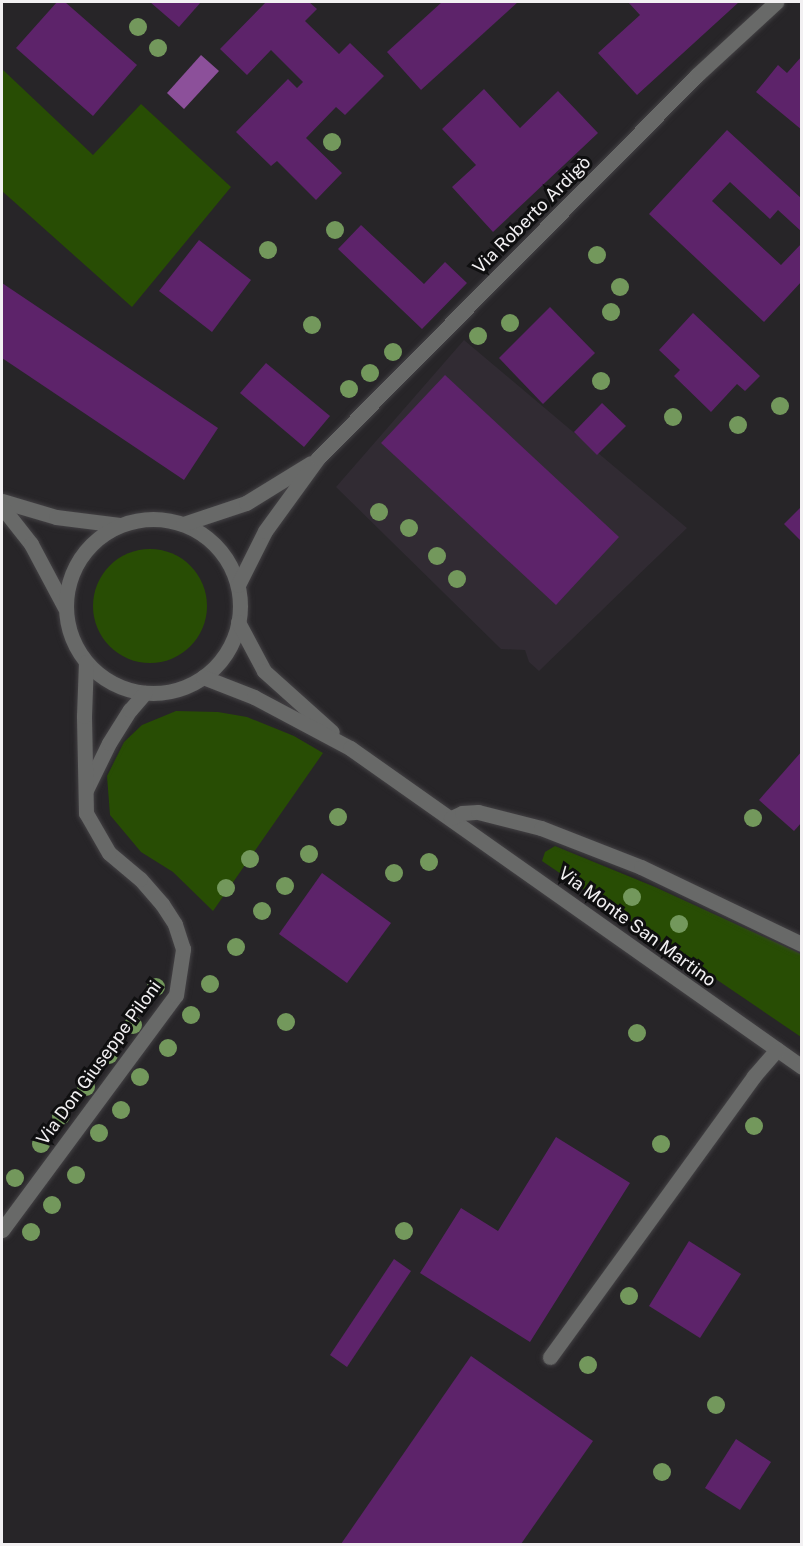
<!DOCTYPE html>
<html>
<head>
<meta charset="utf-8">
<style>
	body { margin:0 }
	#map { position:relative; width:803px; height:1546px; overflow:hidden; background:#272528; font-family:"Public Sans",sans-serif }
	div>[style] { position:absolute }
	.built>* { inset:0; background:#312b33 }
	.green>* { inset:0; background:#284d04 }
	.round { border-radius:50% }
	.water>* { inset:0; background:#8c509a }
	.building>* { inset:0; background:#5d236a }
	.roads { filter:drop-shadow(0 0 2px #434144) drop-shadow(0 0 2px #434144) }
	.minor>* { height:15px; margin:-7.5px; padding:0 7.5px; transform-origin:7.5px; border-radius:7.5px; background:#686968 }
	.minor>.ring { margin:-7.5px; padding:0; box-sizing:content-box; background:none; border:15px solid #686968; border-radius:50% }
	.trees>* { width:18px; height:18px; margin:-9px; border-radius:50%; background:#73985c }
	span { translate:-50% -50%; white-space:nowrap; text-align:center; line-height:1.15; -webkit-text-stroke:6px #0f0f10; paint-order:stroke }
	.street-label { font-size:18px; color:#f2f0f2 }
	.frame { position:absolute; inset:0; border:3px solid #f2f0f2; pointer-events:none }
</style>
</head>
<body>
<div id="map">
	<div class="built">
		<div style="clip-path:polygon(464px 340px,687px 528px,539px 671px,529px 662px,525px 650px,501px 649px,336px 487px)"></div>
	</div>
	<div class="green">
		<div style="clip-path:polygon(2px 69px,93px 155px,141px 104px,231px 187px,132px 307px,2px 191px)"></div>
		<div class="round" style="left:93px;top:549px;width:114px;height:114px"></div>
		<div style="clip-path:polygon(176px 711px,218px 712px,247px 717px,294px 736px,323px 753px,213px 911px,173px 872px,141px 852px,110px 815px,107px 776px,124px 742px,142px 725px)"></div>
		<div style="clip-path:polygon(555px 846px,655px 887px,801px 954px,801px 1037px,542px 861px,545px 852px)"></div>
	</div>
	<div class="water">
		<div style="clip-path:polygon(201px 55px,219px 71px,184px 109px,167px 93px)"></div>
	</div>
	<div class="building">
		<div style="clip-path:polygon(57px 2px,65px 2px,137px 65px,93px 116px,16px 48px)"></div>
		<div style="clip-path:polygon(150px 2px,201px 2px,179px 27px)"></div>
		<div style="clip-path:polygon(266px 2px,309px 2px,317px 9px,305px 21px,339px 54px,350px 43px,384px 76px,345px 115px,336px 107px,306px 138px,342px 173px,316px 200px,277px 161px,271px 166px,236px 132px,288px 79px,297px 88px,303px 82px,271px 50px,247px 75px,220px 49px)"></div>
		<div style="clip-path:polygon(442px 2px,518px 2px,421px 90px,387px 52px)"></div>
		<div style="clip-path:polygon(628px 2px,739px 2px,637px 95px,598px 53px,640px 15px)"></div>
		<div style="clip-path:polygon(802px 56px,802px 130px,756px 92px,778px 65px,787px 73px)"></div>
		<div style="clip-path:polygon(484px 89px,520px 128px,558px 91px,598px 133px,493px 232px,452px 187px,476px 165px,442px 129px)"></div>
		<div style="clip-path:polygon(727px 130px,802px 199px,802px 232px,778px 210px,770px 219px,730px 182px,712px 201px,781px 265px,802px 243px,802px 281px,764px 322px,649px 214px)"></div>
		<div style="clip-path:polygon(361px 225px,424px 284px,445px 262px,467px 283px,422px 329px,338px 249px)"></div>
		<div style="clip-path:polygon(199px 240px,251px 280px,212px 332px,159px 291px)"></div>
		<div style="clip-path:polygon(2px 283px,218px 428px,184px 480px,2px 358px)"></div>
		<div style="clip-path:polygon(550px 307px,595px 353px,543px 404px,499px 358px)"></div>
		<div style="clip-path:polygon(693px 313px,760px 376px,745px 391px,737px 384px,711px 412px,674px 376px,680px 370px,659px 350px)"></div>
		<div style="clip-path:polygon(266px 363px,330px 416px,304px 447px,240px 393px)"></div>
		<div style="clip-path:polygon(445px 375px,619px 537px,556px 605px,381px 443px)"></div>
		<div style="clip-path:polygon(602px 403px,626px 426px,597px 455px,574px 432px)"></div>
		<div style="clip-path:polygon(802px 506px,802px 542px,784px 524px)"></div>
		<div style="clip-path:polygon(802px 751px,802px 822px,794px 831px,759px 800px)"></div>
		<div style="clip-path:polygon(322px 873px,391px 923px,347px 983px,279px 934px)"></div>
		<div style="clip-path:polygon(556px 1137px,630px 1183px,530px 1342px,420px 1273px,461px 1208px,498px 1231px)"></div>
		<div style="clip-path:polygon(689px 1241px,741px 1274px,700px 1338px,649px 1306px)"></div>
		<div style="clip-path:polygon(394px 1259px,411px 1271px,347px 1367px,330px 1355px)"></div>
		<div style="clip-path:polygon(471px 1356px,593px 1441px,521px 1544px,341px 1544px)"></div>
		<div style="clip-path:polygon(736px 1439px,771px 1462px,740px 1510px,705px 1488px)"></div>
	</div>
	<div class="roads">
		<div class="minor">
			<div style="left:2px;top:501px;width:56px;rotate:16.5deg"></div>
			<div style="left:56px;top:517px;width:64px;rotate:7.2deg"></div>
			<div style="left:2px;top:507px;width:47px;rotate:51.9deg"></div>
			<div style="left:31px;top:544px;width:72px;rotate:62deg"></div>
			<div class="ring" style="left:66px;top:519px;width:159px;height:159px"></div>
			<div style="left:183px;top:524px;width:66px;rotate:-18.4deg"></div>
			<div style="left:246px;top:503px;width:76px;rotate:-31.6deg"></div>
			<div style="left:238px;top:585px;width:60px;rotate:-63.4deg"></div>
			<div style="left:265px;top:531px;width:90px;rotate:-54deg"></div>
			<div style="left:318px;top:458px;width:539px;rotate:-45.3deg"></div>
			<div style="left:697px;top:75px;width:108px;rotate:-42.7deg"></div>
			<div style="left:238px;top:622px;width:55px;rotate:62deg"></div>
			<div style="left:264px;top:671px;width:91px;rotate:41.9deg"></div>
			<div style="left:203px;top:677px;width:55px;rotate:21.4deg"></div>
			<div style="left:254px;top:697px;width:109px;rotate:28deg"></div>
			<div style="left:350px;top:748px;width:553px;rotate:35.21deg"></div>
			<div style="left:86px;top:790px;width:52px;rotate:-63.9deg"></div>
			<div style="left:109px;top:743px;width:39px;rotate:-58deg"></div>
			<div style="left:130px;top:710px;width:23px;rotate:-49deg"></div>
			<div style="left:451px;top:818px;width:12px;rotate:-24deg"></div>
			<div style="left:462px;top:813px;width:16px;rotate:-4deg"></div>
			<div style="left:478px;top:812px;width:65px;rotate:14.3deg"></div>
			<div style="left:541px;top:828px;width:107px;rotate:21.3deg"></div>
			<div style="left:641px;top:867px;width:178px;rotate:25.6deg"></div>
			<div style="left:2px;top:1230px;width:292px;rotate:-53.5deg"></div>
			<div style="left:176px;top:995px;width:47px;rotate:-81.3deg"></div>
			<div style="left:183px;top:949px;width:26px;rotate:-108deg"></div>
			<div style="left:175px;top:924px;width:24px;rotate:-123deg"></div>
			<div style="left:162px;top:904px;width:33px;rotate:-131deg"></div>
			<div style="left:140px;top:879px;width:40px;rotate:-140deg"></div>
			<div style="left:109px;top:853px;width:46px;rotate:-119.9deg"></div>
			<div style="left:86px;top:813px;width:97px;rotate:-91.2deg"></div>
			<div style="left:84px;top:716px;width:54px;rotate:-87.9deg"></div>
			<div style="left:550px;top:1357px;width:347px;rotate:-54deg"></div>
			<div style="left:754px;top:1076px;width:35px;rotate:-49deg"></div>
		</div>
	</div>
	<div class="trees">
		<div style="left:138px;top:27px"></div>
		<div style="left:158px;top:48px"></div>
		<div style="left:332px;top:142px"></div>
		<div style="left:335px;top:230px"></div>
		<div style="left:268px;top:250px"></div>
		<div style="left:597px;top:255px"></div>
		<div style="left:620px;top:287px"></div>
		<div style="left:611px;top:312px"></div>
		<div style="left:510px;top:323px"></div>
		<div style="left:312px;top:325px"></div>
		<div style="left:478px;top:336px"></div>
		<div style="left:393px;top:352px"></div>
		<div style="left:370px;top:373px"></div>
		<div style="left:601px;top:381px"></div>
		<div style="left:349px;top:389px"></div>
		<div style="left:780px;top:406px"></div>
		<div style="left:673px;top:417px"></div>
		<div style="left:738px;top:425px"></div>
		<div style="left:379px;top:512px"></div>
		<div style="left:409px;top:528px"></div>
		<div style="left:437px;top:556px"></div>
		<div style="left:457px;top:579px"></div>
		<div style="left:338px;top:817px"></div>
		<div style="left:753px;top:818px"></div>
		<div style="left:309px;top:854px"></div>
		<div style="left:250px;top:859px"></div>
		<div style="left:429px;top:862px"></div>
		<div style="left:394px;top:873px"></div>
		<div style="left:285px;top:886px"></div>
		<div style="left:226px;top:888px"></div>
		<div style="left:632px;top:897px"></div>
		<div style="left:262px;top:911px"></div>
		<div style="left:679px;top:924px"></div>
		<div style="left:236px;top:947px"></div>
		<div style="left:210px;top:984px"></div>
		<div style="left:156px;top:987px"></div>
		<div style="left:191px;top:1015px"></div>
		<div style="left:286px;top:1022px"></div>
		<div style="left:133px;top:1025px"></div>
		<div style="left:637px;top:1033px"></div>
		<div style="left:168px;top:1048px"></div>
		<div style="left:109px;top:1055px"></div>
		<div style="left:140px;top:1077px"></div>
		<div style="left:86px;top:1087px"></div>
		<div style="left:121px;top:1110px"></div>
		<div style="left:61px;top:1116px"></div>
		<div style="left:754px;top:1126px"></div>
		<div style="left:99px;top:1133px"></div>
		<div style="left:41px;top:1144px"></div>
		<div style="left:661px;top:1144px"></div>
		<div style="left:76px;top:1175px"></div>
		<div style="left:15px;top:1178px"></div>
		<div style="left:52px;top:1205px"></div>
		<div style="left:404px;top:1231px"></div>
		<div style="left:31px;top:1232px"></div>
		<div style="left:629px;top:1296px"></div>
		<div style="left:588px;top:1365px"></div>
		<div style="left:716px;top:1405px"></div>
		<div style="left:662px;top:1472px"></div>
	</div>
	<div class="street-label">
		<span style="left:532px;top:215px;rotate:-45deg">Via Roberto Ardigò</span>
		<span style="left:637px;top:927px;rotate:36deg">Via Monte San Martino</span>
		<span style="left:99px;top:1063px;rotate:-54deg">Via Don Giuseppe Piloni</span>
	</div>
	<div class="frame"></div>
</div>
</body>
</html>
